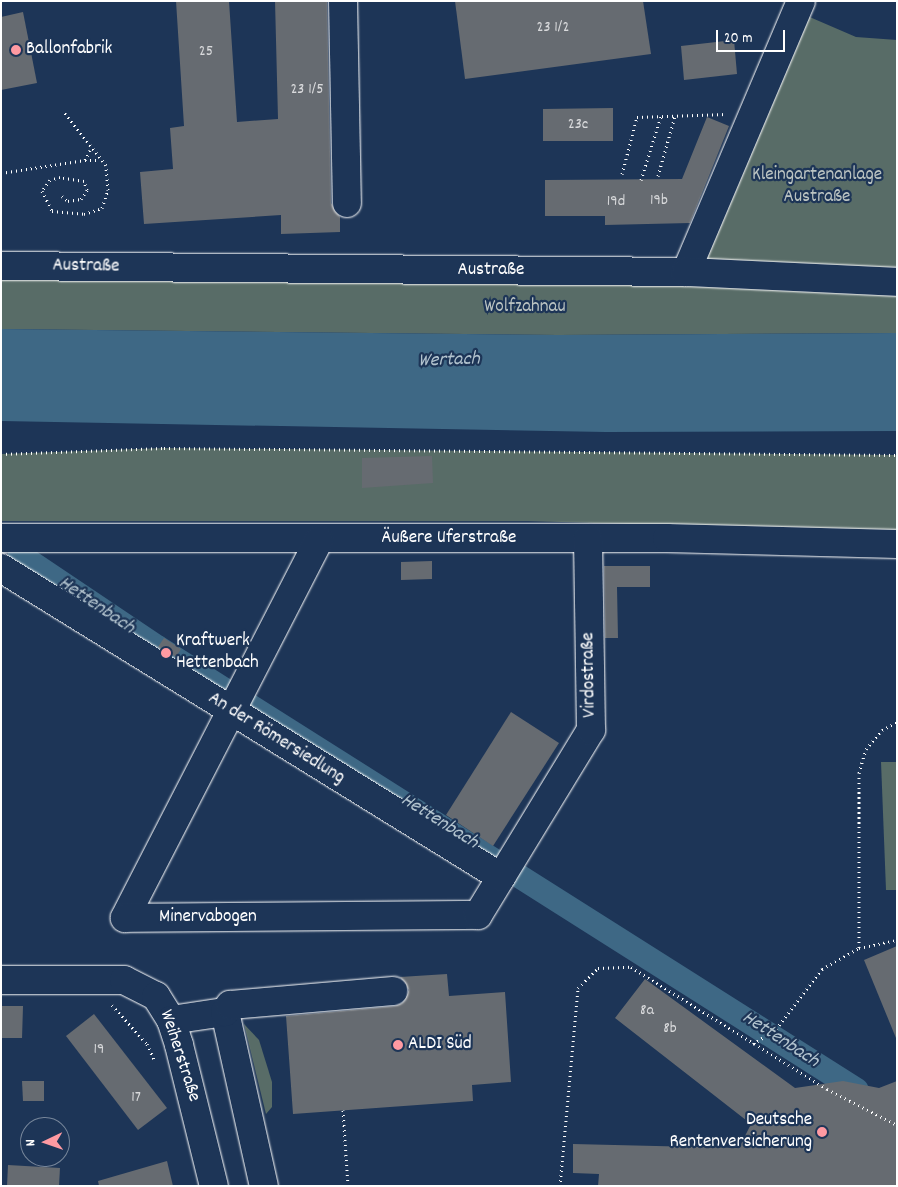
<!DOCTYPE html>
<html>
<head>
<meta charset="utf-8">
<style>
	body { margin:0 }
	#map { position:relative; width:898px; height:1187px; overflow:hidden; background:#1d3557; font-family:Dekko,sans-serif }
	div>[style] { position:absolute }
	.green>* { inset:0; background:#586c67 }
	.water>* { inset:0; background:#3e6885 }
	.canal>* { height:24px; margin:-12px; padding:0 12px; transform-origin:12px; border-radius:12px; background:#3e6885 }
	.building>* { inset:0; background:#666b71 }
	.path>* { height:3px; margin-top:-1.5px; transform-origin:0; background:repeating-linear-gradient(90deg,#fff 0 1px,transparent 0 5px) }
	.roads { filter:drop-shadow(0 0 1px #fff) drop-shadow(0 0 1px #fff) }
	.minor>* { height:28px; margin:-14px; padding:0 14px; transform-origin:14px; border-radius:14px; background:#1d3557 }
	.dots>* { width:14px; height:14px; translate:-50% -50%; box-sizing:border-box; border:2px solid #1d3557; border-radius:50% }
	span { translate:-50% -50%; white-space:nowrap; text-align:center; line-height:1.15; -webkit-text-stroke:4.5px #1d3557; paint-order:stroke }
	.number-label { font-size:16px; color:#d9dadc }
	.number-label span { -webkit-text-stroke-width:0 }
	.poi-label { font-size:19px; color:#fff }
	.left { translate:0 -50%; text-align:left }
	.right { translate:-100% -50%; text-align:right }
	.park-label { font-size:19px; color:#bcc4c2 }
	.street-label { font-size:19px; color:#fff }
	.water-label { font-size:20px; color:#b2c3ce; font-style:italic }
	.frame { position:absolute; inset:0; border:2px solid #fff; pointer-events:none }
	.north { position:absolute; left:20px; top:1117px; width:50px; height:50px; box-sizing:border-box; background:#1d3557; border:1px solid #77869a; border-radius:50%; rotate:267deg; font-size:14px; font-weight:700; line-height:20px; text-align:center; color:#fff }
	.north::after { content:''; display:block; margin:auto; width:18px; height:22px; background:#ff9aa2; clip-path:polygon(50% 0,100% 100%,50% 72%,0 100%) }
	.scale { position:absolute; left:716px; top:30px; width:69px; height:22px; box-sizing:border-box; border:2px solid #fff; border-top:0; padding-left:6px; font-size:15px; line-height:18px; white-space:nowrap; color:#fff; -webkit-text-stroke:4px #1d3557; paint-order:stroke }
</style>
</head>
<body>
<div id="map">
	<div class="green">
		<div style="clip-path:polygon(805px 15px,856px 37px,897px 40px,897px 271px,698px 262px)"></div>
		<div style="clip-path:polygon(1px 275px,897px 289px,897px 333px,558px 335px,1px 329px)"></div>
		<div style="clip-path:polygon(164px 448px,897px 455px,897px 532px,528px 521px,1px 521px,1px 454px)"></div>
		<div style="clip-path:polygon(881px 762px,897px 762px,897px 890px,886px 890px)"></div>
		<div style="clip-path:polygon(244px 1024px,259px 1040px,272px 1082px,272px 1107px,266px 1114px)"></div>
	</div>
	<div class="water">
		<div style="clip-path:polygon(1px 329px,558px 335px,897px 333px,897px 431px,606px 432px,1px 421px)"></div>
	</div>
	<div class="canal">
		<div style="left:20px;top:555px;width:165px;rotate:33.9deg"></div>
		<div style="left:157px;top:647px;width:828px;rotate:32.33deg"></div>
	</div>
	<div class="building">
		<div style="clip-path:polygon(176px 1px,229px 1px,237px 122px,278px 119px,275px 1px,327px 1px,331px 203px,340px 217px,340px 232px,281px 234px,281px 215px,144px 224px,140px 172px,173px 169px,170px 128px,184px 126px)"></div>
		<div style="clip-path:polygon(455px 1px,643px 1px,651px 54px,465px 79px)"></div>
		<div style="clip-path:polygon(23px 12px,37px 83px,1px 90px,1px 17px)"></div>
		<div style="clip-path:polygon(734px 40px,737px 74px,684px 80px,681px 46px)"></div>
		<div style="clip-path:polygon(613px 108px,613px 141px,543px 141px,543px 109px)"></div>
		<div style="clip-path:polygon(707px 117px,729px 126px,690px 223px,605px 225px,605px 216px,545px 216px,545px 180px,682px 179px)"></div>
		<div style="clip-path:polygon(432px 456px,433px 483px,362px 488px,362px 458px)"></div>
		<div style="clip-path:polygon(432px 561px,432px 579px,401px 580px,401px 562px)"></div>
		<div style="clip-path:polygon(604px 566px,650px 566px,650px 587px,617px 587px,618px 638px,605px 638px)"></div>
		<div style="clip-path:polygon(164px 638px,181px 649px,176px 657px,158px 647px)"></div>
		<div style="clip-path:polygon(511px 712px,559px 743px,493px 846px,446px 815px)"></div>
		<div style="clip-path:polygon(897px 946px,897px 1038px,896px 1038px,864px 960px)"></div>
		<div style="clip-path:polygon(447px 974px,449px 996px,505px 992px,511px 1082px,472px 1085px,473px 1101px,293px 1114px,286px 1016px,395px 1006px,402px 1003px,409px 990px,400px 977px)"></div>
		<div style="clip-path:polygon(645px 979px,795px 1088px,843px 1081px,879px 1088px,897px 1081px,897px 1186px,598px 1186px,599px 1174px,573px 1173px,573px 1144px,739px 1148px,751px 1124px,615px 1018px)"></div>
		<div style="clip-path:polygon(2px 1006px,23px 1006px,22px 1038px,2px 1038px)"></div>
		<div style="clip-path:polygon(94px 1014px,167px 1108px,138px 1130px,66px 1036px)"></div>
		<div style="clip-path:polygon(22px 1081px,44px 1081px,44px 1101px,23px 1101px)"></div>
		<div style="clip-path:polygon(167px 1161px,173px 1186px,99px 1186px,98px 1181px)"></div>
		<div style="clip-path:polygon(8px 1165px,60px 1168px,59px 1186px,7px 1186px)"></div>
	</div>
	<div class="path">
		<div style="left:85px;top:160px;width:15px"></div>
		<div style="left:1px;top:173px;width:85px;rotate:-8.8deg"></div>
		<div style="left:85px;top:160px;width:11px;rotate:-63deg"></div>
		<div style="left:622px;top:174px;width:59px;rotate:-75.3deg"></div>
		<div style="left:637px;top:117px;width:90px;rotate:-1.9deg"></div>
		<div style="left:658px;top:176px;width:62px;rotate:-74.2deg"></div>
		<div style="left:641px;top:180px;width:67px;rotate:-72.6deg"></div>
		<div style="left:62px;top:196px;width:8px;rotate:40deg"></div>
		<div style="left:68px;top:201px;width:13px;rotate:-9deg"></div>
		<div style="left:81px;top:199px;width:11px;rotate:-56deg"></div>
		<div style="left:87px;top:190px;width:9px;rotate:-108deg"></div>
		<div style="left:84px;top:181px;width:24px;rotate:-171deg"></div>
		<div style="left:60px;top:177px;width:10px;rotate:163deg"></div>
		<div style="left:50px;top:180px;width:14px;rotate:126deg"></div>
		<div style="left:42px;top:191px;width:22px;rotate:63deg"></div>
		<div style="left:52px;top:211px;width:32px;rotate:5deg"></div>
		<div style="left:84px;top:214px;width:19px;rotate:-18deg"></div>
		<div style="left:102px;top:208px;width:19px;rotate:-72deg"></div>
		<div style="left:108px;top:190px;width:25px;rotate:-95deg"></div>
		<div style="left:106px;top:165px;width:69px;rotate:-128.5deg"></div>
		<div style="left:1px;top:454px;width:163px;rotate:-2.1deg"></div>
		<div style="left:164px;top:448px;width:733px;rotate:0.55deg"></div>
		<div style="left:859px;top:948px;width:175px;rotate:-90deg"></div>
		<div style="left:859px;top:773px;width:25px;rotate:-74deg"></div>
		<div style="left:866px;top:749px;width:25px;rotate:-50deg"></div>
		<div style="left:882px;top:730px;width:17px;rotate:-28deg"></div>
		<div style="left:112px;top:1005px;width:52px;rotate:48.1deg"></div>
		<div style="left:147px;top:1044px;width:19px;rotate:65deg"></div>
		<div style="left:753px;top:1044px;width:27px;rotate:-33deg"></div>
		<div style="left:776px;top:1029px;width:76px;rotate:-52.5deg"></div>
		<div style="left:822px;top:969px;width:43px;rotate:-29.6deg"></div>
		<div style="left:859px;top:948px;width:39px;rotate:-12deg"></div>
		<div style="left:343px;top:1110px;width:76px;rotate:86.2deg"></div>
		<div style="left:560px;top:1186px;width:199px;rotate:-84.8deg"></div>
		<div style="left:578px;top:988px;width:28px;rotate:-45deg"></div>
		<div style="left:598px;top:968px;width:33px;rotate:-2deg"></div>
		<div style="left:631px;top:967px;width:231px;rotate:31.9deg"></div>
		<div style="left:827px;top:1089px;width:79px;rotate:27.2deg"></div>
	</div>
	<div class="roads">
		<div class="minor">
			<div style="left:343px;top:1px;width:202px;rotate:88.9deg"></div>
			<div style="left:1px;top:266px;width:685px;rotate:0.5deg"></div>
			<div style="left:686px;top:272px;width:294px;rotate:-67deg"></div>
			<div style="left:686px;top:272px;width:211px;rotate:2.7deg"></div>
			<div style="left:1px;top:538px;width:666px"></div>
			<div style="left:667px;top:538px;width:230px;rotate:1.5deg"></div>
			<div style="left:319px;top:540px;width:425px;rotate:117.2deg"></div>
			<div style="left:125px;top:918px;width:353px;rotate:-0.5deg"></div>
			<div style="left:478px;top:915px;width:217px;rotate:-58.6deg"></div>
			<div style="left:591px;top:730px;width:192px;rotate:-90.9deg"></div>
			<div style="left:1px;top:568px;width:588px;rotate:31.72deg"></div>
			<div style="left:1px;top:980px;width:123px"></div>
			<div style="left:124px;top:980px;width:36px;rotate:27deg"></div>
			<div style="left:156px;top:996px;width:28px;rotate:58deg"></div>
			<div style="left:171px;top:1020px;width:26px;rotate:72deg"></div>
			<div style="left:179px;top:1045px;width:145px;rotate:76.1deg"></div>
			<div style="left:225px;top:1012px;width:178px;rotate:77.4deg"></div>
			<div style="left:171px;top:1020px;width:55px;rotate:-8.4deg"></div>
			<div style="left:225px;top:1012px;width:9px;rotate:-54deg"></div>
			<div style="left:230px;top:1005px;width:164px;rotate:-4.9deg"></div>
		</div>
	</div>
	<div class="dots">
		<div style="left:16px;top:50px;background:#ff9aa2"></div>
		<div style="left:166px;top:653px;background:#ff9aa2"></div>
		<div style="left:398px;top:1045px;background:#ff9aa2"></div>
		<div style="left:822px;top:1132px;background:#ff9aa2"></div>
	</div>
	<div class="number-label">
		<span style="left:553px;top:28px">23 1/2</span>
		<span style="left:206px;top:52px">25</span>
		<span style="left:307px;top:90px">23 1/5</span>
		<span style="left:578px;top:125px">23c</span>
		<span style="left:659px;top:201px">19b</span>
		<span style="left:616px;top:202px">19d</span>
		<span style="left:647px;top:1011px">8a</span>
		<span style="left:670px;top:1029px">8b</span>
		<span style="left:99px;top:1050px">19</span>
		<span style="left:136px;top:1098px">17</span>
	</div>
	<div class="poi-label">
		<span class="left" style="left:26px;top:50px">Ballonfabrik</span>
		<span class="left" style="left:176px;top:653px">Kraftwerk<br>Hettenbach</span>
		<span class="left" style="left:408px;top:1045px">ALDI Süd</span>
		<span class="right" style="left:812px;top:1132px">Deutsche<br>Rentenversicherung</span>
	</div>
	<div class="park-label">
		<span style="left:817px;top:187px">Kleingartenanlage<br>Austraße</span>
		<span style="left:525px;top:308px">Wolfzahnau</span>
	</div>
	<div class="street-label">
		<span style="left:86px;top:267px;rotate:1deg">Austraße</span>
		<span style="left:491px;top:271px">Austraße</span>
		<span style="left:449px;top:539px">Äußere Uferstraße</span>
		<span style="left:590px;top:675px;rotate:-91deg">Virdostraße</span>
		<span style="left:276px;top:739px;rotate:32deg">An der Römersiedlung</span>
		<span style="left:208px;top:918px">Minervabogen</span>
		<span style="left:179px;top:1056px;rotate:72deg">Weiherstraße</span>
	</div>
	<div class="water-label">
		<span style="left:449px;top:361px;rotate:-2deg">Wertach</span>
		<span style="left:96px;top:606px;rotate:34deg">Hettenbach</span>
		<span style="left:439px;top:822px;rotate:32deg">Hettenbach</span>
		<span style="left:780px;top:1040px;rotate:33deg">Hettenbach</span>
	</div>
	<div class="frame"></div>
	<div class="north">N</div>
	<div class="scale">20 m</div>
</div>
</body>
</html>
